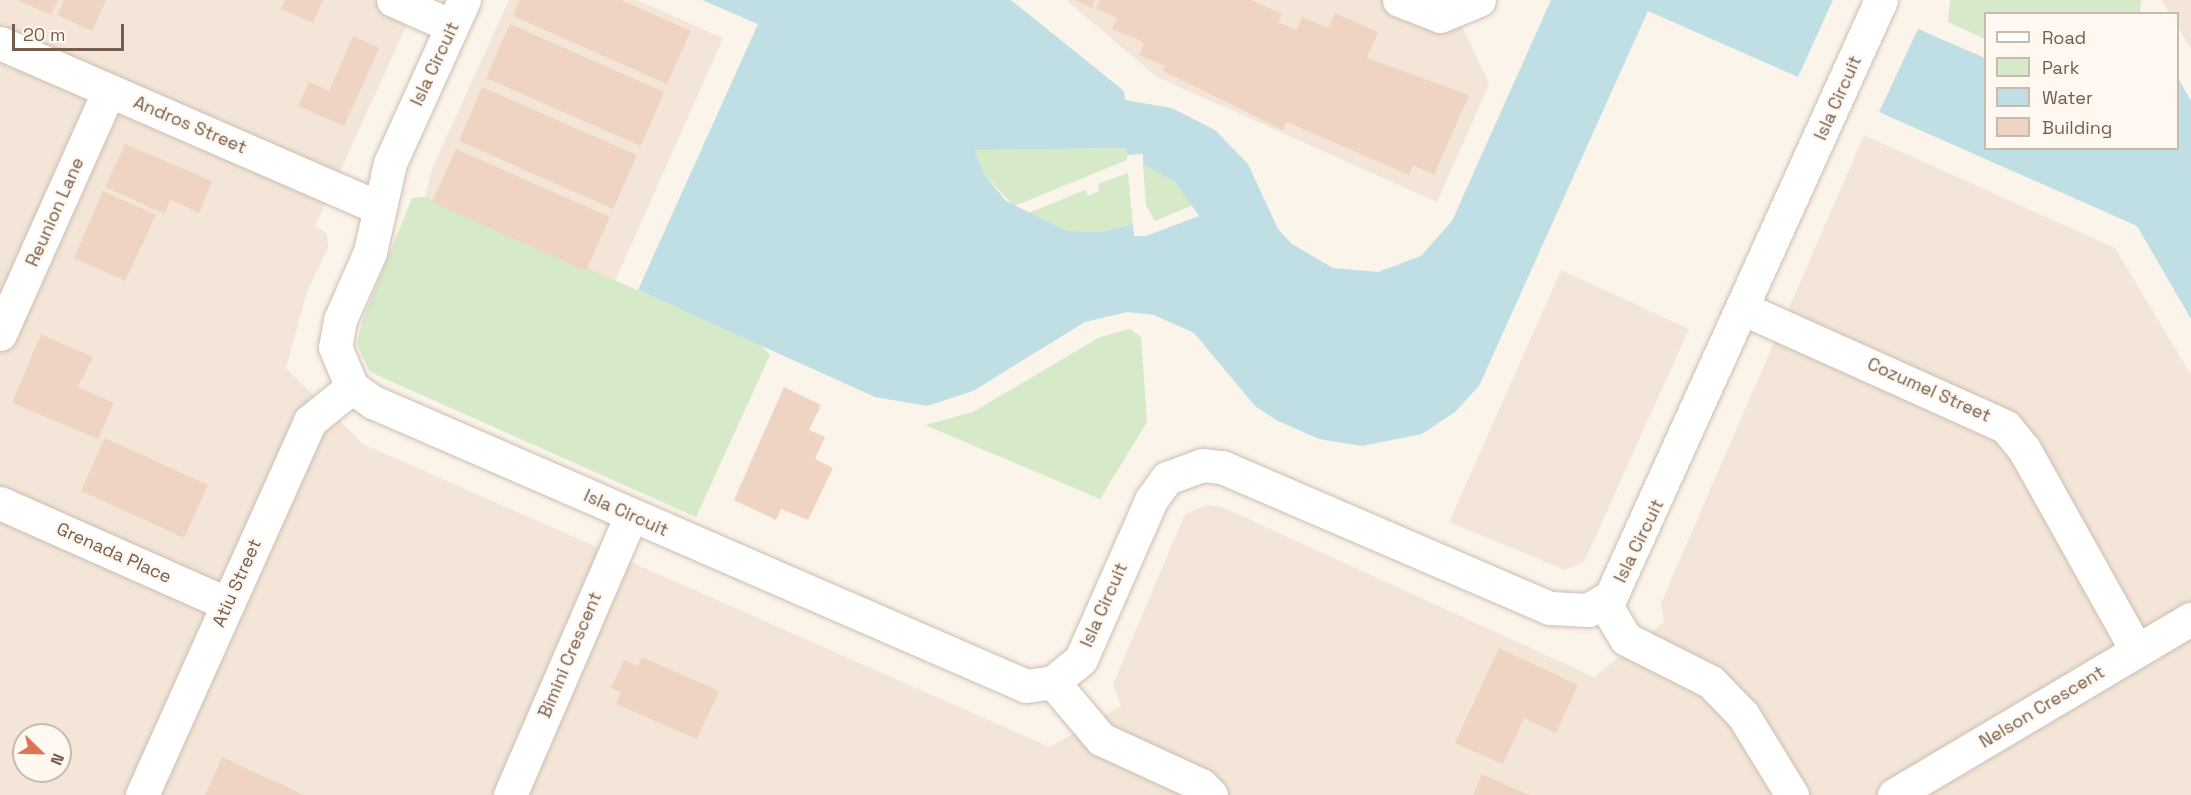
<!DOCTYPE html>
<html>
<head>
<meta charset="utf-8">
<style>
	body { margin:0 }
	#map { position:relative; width:2191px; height:795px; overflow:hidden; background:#fbf4ea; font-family:"Space Grotesk",sans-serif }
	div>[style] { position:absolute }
	.residential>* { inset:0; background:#f3e6d8 }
	.green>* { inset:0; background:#d6e9c8 }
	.water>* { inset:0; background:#bfdfe4 }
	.building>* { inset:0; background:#efd4c3 }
	.roads { filter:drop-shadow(0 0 2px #cdbdb0) drop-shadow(0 0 2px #cdbdb0) }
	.minor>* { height:33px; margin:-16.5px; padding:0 16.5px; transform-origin:16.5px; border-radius:16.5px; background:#fff }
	span { translate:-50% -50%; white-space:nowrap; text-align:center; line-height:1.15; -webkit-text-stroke:5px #fef8f0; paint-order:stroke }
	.street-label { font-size:18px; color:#755c4e }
	.legend { position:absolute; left:1984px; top:12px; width:195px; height:138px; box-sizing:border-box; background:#fef8f0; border:2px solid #c7baaf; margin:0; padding:8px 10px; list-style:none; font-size:18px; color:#755c4e }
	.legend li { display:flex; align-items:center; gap:12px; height:30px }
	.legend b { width:30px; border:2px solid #c7baaf }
	.north { position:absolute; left:12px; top:723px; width:60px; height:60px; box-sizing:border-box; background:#fef8f0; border:2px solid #c7baaf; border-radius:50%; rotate:113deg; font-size:16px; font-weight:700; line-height:24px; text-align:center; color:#755c4e }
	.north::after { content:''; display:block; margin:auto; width:21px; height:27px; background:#dd7457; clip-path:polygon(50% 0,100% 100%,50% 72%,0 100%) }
	.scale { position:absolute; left:12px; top:24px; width:112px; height:27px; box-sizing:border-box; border:3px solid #755c4e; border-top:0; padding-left:8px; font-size:18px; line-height:21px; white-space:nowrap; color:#755c4e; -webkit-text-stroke:4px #fef8f0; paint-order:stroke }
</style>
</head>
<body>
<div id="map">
	<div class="residential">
		<div style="clip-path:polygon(evenodd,0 0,418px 0,315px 226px,327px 233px,328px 248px,307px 292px,286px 368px,363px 444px,1050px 747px,1121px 706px,1113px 684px,1185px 514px,1207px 505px,1222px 507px,1594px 677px,1664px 622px,1661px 603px,1864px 135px,2115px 248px,2191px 375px,2191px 795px,0 795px,0 0,24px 735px,60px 735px,60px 771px,24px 771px,24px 735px)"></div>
		<div style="clip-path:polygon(509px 0,637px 0,723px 38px,614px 283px,425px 197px,432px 169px)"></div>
		<div style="clip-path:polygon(1066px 0,1450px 0,1489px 84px,1437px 202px,1157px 77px)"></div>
		<div style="clip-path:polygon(2161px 0,2191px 0,2191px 49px,2178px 27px,2178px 14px,2170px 13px)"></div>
		<div style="clip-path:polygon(1561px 270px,1689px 329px,1584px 562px,1565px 570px,1449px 522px)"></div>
	</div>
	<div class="green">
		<div style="clip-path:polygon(1950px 0,2141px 0,2141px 1px,2140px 13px,1986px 14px,1985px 39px,1948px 22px)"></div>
		<div style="clip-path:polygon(1127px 148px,1127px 160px,1014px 206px,984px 174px,973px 149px)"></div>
		<div style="clip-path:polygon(1143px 164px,1176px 183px,1193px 205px,1155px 221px,1146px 205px)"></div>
		<div style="clip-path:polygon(1128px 173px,1133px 224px,1101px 232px,1067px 231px,1026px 214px,1085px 190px,1088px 196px,1099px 191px,1098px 184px)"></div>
		<div style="clip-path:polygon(425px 197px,760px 344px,770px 355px,696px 517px,370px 372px,357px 344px,363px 319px,412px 198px)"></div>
		<div style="clip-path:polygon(1130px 329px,1141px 337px,1147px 422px,1100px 499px,925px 425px,973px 412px,1100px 337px)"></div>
	</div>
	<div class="water">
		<div style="clip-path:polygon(evenodd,702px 0,1011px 0,1124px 91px,1125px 100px,1172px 108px,1215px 130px,1248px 164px,1278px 229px,1292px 244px,1333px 268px,1378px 272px,1421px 256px,1452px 221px,1551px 0,1833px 0,1798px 77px,1648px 11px,1479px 386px,1455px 412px,1422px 434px,1362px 446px,1319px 439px,1276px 420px,1255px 406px,1194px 333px,1154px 315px,1127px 312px,1085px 322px,973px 391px,927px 406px,875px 397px,638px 290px,758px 24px,702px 0,1126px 148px,1127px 155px,1143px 154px,1143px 164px,1176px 183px,1199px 216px,1146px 236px,1134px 236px,1133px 224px,1101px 232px,1067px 231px,1006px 201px,984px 174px,974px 150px,1126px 148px)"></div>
		<div style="clip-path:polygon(1918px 29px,1985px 58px,1986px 148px,2178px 148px,2178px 78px,2191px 101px,2191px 319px,2137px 226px,1879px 112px)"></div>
	</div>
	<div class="building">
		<div style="clip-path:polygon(17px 0,58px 0,51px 15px)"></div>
		<div style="clip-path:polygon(64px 0,106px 0,92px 31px,57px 15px)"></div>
		<div style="clip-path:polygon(285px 0,323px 0,313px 23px,281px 9px)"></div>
		<div style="clip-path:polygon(520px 0,621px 0,691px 31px,667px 84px,513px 16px)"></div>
		<div style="clip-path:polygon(1074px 0,1095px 0,1092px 8px)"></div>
		<div style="clip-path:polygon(1100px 0,1251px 0,1282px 14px,1278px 22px,1297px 30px,1302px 17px,1328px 28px,1335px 13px,1378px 32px,1367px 58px,1469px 95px,1434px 175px,1413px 165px,1409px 175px,1287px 122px,1283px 130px,1163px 71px,1165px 66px,1139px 55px,1144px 44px,1139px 40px,1112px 29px,1117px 18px,1096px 9px)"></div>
		<div style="clip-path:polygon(510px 24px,664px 92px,641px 146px,486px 78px)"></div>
		<div style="clip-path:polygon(353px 36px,379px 48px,344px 126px,298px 106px,309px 82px,329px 91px)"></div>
		<div style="clip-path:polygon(482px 87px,637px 155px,613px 209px,459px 141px)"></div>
		<div style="clip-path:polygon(125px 144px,212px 181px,199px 213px,170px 199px,165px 214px,105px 187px)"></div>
		<div style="clip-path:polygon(456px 149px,610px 217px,586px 271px,432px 202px)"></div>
		<div style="clip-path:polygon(103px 191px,156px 215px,125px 281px,74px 258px)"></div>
		<div style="clip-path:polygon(41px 334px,93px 357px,78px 387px,114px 403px,98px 439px,12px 403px)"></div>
		<div style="clip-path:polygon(784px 387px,821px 405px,809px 430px,825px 437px,815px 459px,833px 468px,808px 520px,781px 509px,776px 520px,734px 500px)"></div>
		<div style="clip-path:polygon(105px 438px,208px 485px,184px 538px,81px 491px)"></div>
		<div style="clip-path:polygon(1499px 648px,1578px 685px,1556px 733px,1524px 718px,1503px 764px,1455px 743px)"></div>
		<div style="clip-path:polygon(642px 657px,719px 691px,697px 739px,616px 704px,621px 692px,611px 688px,624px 660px,638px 666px)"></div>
		<div style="clip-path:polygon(222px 757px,304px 795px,205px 795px)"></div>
		<div style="clip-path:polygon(1482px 774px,1529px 795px,1473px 795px)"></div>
	</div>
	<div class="roads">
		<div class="minor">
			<div style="left:393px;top:0;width:64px;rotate:23.8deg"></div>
			<div style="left:464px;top:0;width:179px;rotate:114.4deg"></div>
			<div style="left:390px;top:163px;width:91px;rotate:102.7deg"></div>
			<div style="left:370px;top:252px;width:74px;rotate:113.8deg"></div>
			<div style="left:340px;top:320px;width:27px;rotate:100deg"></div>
			<div style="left:335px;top:347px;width:43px;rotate:67deg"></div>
			<div style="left:352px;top:387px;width:26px;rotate:36deg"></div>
			<div style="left:373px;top:402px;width:712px;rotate:23.5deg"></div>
			<div style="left:1026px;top:686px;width:27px;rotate:-8deg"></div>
			<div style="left:1053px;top:682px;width:36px;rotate:-39deg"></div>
			<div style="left:1081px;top:659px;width:174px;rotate:-66.2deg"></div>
			<div style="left:1151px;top:500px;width:27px;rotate:-54deg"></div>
			<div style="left:1167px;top:478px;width:37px;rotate:-20deg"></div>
			<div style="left:1202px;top:465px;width:20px;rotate:6deg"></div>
			<div style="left:1222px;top:467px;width:357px;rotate:23.3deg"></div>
			<div style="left:1550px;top:608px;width:38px;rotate:3deg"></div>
			<div style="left:1588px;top:610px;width:27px;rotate:-31deg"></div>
			<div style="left:1611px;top:596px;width:654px;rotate:-65.63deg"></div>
			<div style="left:1399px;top:0;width:44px;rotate:21.3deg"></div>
			<div style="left:1440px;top:16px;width:42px;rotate:-22.3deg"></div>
			<div style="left:0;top:43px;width:414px;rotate:23.5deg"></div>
			<div style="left:1744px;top:309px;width:287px;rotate:24.2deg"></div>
			<div style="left:2006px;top:427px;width:28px;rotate:51deg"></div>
			<div style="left:2024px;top:449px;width:231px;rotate:60.8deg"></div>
			<div style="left:0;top:334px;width:267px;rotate:-65.9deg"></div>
			<div style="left:0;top:503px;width:249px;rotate:23.9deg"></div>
			<div style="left:1603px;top:601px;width:44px;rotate:58.8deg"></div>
			<div style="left:1626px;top:639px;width:95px;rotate:26.8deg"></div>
			<div style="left:1711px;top:682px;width:46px;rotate:45.9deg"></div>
			<div style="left:1743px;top:715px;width:94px;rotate:58.5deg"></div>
			<div style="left:1053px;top:682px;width:75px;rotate:49.9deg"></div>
			<div style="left:1101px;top:739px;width:110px;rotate:24.7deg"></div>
			<div style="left:1201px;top:785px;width:14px;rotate:45deg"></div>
			<div style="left:142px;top:795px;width:410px;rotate:-65.8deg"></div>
			<div style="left:310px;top:421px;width:54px;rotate:-39deg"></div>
			<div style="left:510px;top:795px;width:305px;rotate:-66.6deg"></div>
			<div style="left:1894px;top:795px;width:345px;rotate:-30.7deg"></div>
		</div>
	</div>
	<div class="street-label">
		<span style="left:435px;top:64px;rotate:-65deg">Isla Circuit</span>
		<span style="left:1838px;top:98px;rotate:-66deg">Isla Circuit</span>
		<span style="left:190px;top:125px;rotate:23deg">Andros Street</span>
		<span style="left:55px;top:212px;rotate:-66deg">Reunion Lane</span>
		<span style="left:1929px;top:390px;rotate:24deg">Cozumel Street</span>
		<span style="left:626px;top:513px;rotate:24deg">Isla Circuit</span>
		<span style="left:1639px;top:541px;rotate:-64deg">Isla Circuit</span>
		<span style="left:114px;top:553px;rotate:24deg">Grenada Place</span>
		<span style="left:237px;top:583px;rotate:-66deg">Atiu Street</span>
		<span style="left:1104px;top:605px;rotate:-66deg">Isla Circuit</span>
		<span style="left:570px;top:655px;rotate:-67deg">Bimini Crescent</span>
		<span style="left:2042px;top:707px;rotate:-31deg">Nelson Crescent</span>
	</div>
	<ul class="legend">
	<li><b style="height:8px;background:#fff"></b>Road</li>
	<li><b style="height:16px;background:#d6e9c8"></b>Park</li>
	<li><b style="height:16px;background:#bfdfe4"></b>Water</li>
	<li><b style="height:16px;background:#efd4c3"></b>Building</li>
	</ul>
	<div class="north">N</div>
	<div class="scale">20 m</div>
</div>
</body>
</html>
